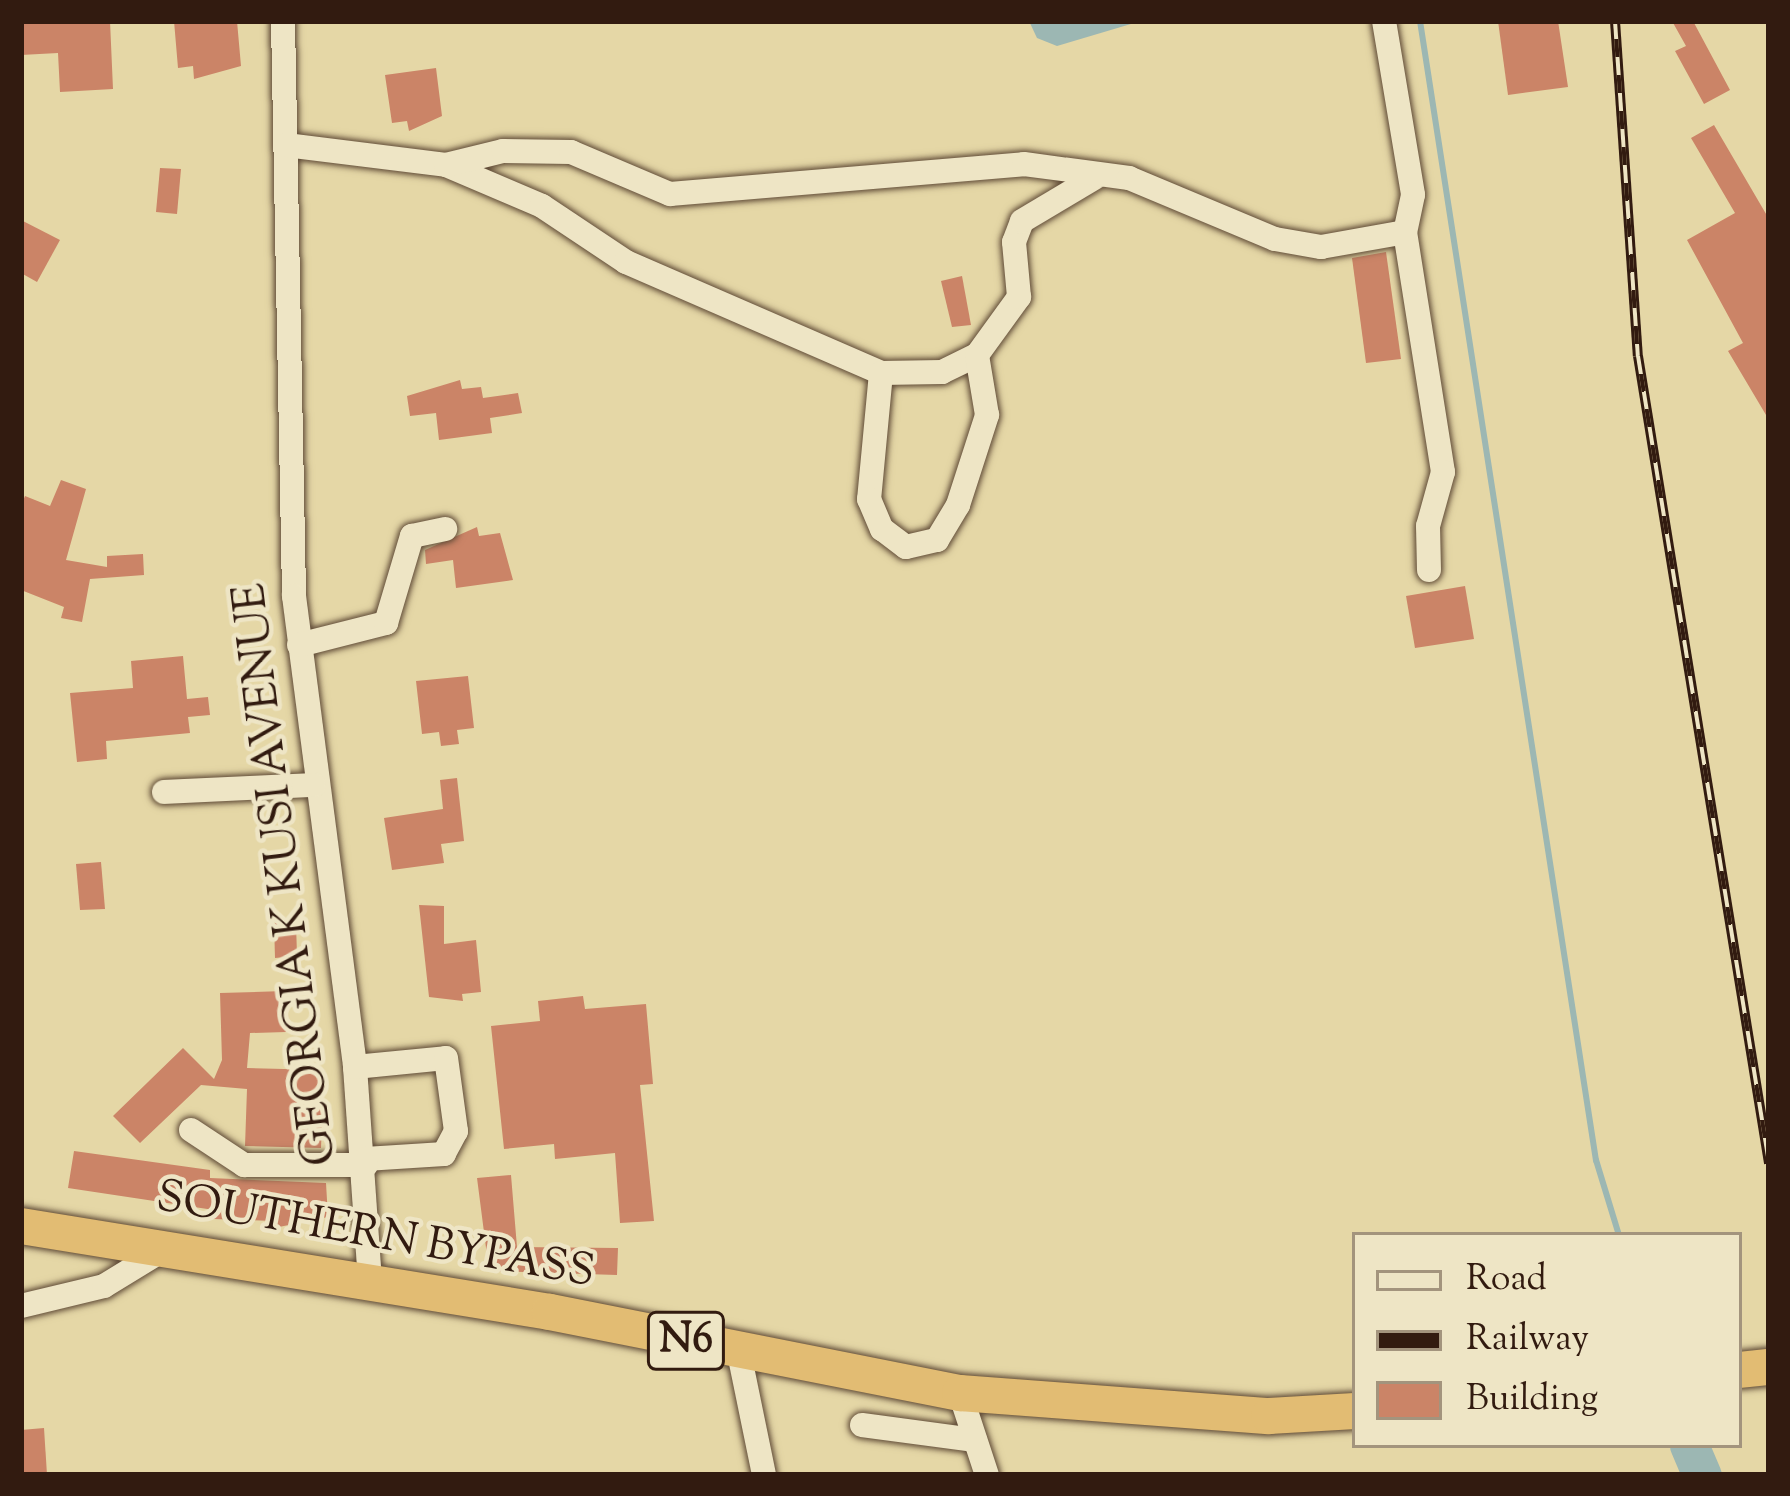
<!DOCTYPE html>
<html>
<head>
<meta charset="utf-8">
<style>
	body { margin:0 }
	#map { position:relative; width:1790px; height:1496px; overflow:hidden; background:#e5d7a6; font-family:"Sorts Mill Goudy",serif }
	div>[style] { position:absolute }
	.water>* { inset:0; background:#9cb7b3 }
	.stream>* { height:6px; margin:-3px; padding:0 3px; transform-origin:3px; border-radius:3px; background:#9cb7b3 }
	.river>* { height:39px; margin:-19.5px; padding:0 19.5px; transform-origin:19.5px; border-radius:19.5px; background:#9cb7b3 }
	.building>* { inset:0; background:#cb8467 }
	.roads { filter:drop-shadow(0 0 3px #5f4a36) drop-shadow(0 0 3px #5f4a36) }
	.minor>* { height:24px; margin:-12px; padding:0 12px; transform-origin:12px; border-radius:12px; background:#eee5c5 }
	.highway>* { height:36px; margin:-18px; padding:0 18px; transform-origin:18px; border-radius:18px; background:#e2bc73 }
	.rail>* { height:10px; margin-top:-5px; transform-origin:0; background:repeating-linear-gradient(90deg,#eee5c5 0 18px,#321b10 0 36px); box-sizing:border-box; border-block:3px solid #321b10 }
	span { translate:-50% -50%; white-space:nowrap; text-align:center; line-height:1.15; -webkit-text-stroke:9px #eee5c5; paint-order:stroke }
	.shield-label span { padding:3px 9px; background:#eee5c5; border:3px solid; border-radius:9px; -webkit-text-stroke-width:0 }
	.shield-label { font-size:42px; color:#321b10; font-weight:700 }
	.street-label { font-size:45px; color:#321b10 }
	.frame { position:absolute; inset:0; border:24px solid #321b10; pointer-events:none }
	.legend { position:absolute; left:1352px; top:1232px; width:390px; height:216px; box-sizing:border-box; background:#eee5c5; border:3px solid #a3947d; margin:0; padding:15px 21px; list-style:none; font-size:36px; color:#321b10 }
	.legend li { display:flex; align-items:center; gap:24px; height:60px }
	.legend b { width:60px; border:3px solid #a3947d }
</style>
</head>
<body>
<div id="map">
	<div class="water">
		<div style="clip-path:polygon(1029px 21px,1141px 21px,1057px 46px,1037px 38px)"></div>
	</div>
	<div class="stream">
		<div style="left:1420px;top:21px;width:1153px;rotate:81.22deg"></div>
		<div style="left:1596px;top:1160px;width:78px;rotate:73deg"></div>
	</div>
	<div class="river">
		<div style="left:1689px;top:1445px;width:33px;rotate:67deg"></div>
	</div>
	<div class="building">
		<div style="clip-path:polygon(21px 21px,110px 21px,113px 89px,60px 92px,58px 53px,21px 55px)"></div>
		<div style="clip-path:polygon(174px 21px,237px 21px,241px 66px,194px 79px,193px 66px,178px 68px)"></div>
		<div style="clip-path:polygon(1498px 21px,1558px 21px,1568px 87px,1508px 95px)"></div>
		<div style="clip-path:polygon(1672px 21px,1693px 21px,1730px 90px,1704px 104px,1675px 51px,1686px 46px)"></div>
		<div style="clip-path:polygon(436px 68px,442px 116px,409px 131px,407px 121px,392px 123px,385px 75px)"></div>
		<div style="clip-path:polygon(1714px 125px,1769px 219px,1769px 420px,1728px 351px,1743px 343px,1687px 240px,1735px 213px,1691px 138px)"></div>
		<div style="clip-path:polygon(160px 168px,181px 169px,177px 214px,156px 212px)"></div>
		<div style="clip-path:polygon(21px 220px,60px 240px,37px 282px,21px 273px)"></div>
		<div style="clip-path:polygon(1386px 252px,1401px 359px,1366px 363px,1352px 258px)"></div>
		<div style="clip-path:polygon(962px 276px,971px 325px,952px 327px,941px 281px)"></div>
		<div style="clip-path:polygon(460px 380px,462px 389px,481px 387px,483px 398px,518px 393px,522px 413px,490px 418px,492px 433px,439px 440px,436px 413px,410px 416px,407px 396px)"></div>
		<div style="clip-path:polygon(61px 480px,86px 489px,66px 560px,107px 567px,107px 556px,143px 554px,144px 575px,90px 579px,82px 622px,61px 618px,64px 607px,21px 590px,21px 506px,25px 496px,50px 506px)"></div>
		<div style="clip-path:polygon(477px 527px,479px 536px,500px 533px,513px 580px,456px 588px,453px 560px,426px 564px,425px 550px)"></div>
		<div style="clip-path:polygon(1465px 586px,1474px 639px,1415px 648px,1406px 596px)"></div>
		<div style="clip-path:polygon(183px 656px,187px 699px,208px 697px,210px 715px,188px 717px,190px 733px,106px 741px,107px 759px,77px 762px,70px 693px,133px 688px,131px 661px)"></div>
		<div style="clip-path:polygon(468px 676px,474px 728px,457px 730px,459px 744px,441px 746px,439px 732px,422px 734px,416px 681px)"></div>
		<div style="clip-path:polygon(457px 778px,464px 841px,441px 844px,444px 863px,392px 870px,384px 818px,443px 809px,440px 780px)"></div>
		<div style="clip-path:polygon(101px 862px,105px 909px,80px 910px,76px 864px)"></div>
		<div style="clip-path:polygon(419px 905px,444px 906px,444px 944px,476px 940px,481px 992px,462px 994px,463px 1001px,429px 997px)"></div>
		<div style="clip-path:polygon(274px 923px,296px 923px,297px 956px,275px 958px)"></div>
		<div style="clip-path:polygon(285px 991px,286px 1032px,250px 1033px,247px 1068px,324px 1070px,321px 1148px,245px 1146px,247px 1089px,201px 1085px,140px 1143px,113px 1116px,183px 1048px,214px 1079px,222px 1060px,220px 993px)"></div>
		<div style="clip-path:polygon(583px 996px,585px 1009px,646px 1004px,653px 1084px,640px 1085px,654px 1221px,620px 1223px,615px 1153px,555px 1159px,554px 1144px,504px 1149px,491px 1026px,540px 1021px,538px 1001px)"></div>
		<div style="clip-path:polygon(74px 1151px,210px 1170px,210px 1178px,326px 1183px,328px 1217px,274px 1228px,273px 1221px,214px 1219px,214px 1210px,68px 1188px)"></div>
		<div style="clip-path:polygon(511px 1175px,517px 1247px,618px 1248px,617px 1275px,489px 1271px,477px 1178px)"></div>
		<div style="clip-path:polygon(44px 1428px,47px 1475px,21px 1475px,21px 1430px)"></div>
	</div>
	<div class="roads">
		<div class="minor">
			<div style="left:283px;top:21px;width:575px;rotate:88.9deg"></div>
			<div style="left:294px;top:596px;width:475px;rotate:82.6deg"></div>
			<div style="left:355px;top:1067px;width:218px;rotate:86deg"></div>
			<div style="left:1384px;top:21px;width:176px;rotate:80.5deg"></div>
			<div style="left:1413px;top:195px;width:38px;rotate:102deg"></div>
			<div style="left:1405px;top:232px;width:243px;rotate:81deg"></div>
			<div style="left:1443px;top:472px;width:56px;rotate:105.5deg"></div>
			<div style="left:1428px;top:526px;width:44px;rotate:88.7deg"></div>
			<div style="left:286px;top:145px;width:161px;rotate:7.1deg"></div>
			<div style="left:446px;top:165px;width:104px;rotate:23.1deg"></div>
			<div style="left:542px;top:206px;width:101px;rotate:33.7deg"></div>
			<div style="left:626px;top:262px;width:278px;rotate:23.5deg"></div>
			<div style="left:881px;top:373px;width:61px;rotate:-0.9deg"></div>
			<div style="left:942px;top:372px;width:39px;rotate:-26deg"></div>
			<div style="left:977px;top:355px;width:72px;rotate:-54.1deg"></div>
			<div style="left:1019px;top:297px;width:55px;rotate:-95.2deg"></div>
			<div style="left:1014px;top:242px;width:22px;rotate:-69deg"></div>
			<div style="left:1022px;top:221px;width:84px;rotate:-30.8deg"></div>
			<div style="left:446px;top:165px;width:59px;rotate:-13.8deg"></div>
			<div style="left:503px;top:151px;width:68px;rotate:0.8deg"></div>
			<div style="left:571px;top:152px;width:108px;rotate:23deg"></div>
			<div style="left:670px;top:194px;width:355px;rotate:-4.8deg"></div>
			<div style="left:1024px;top:164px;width:106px;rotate:7.6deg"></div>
			<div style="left:1129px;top:178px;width:158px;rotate:22.7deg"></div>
			<div style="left:1275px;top:239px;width:47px;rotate:9.9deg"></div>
			<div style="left:1321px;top:247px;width:85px;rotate:-10.1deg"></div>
			<div style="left:881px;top:373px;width:127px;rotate:95.4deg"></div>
			<div style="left:869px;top:499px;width:33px;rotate:67deg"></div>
			<div style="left:882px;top:529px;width:30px;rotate:37deg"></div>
			<div style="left:906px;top:547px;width:32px;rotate:-13deg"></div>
			<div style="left:937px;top:540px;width:41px;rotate:-59deg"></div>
			<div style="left:958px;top:505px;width:95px;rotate:-72.1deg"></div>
			<div style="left:987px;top:415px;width:61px;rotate:-99.5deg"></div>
			<div style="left:299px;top:645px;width:90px;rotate:-14.2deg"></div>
			<div style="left:386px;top:623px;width:91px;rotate:-73.4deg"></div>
			<div style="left:412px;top:536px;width:34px;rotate:-12deg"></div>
			<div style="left:164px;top:792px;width:150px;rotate:-2.7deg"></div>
			<div style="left:355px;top:1067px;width:91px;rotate:-5.6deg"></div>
			<div style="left:446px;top:1058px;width:74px;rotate:82.2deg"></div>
			<div style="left:456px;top:1131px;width:26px;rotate:118deg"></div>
			<div style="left:444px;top:1154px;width:79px;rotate:176.4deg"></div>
			<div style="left:191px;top:1130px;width:64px;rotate:33.4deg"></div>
			<div style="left:244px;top:1165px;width:122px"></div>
			<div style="left:21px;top:1306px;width:85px;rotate:-13.5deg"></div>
			<div style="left:104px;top:1286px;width:69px;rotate:-31.4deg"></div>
			<div style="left:739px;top:1353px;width:125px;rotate:78.4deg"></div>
			<div style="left:960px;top:1393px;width:86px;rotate:71.8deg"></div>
			<div style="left:862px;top:1425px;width:114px;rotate:7.6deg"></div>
		</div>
		<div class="highway">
			<div style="left:21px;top:1226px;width:536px;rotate:9.23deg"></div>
			<div style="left:550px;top:1312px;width:418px;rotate:11.2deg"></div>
			<div style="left:960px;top:1393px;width:310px;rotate:4.3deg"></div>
			<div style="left:1269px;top:1416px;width:86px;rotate:-3.3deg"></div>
			<div style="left:1739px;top:1370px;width:30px;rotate:-6deg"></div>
		</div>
	</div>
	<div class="rail">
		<div style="left:1615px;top:21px;width:336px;rotate:86.1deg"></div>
		<div style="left:1638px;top:356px;width:818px;rotate:80.78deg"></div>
	</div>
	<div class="shield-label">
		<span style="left:686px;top:1341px">N6</span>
	</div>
	<div class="street-label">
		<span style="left:288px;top:874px;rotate:-97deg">GEORGIA K KUSI AVENUE</span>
		<span style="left:375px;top:1237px;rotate:10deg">SOUTHERN BYPASS</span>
	</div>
	<div class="frame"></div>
	<ul class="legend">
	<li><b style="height:15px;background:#eee5c5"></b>Road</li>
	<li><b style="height:15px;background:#321b10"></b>Railway</li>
	<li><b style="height:33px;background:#cb8467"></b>Building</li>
	</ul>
</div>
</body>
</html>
